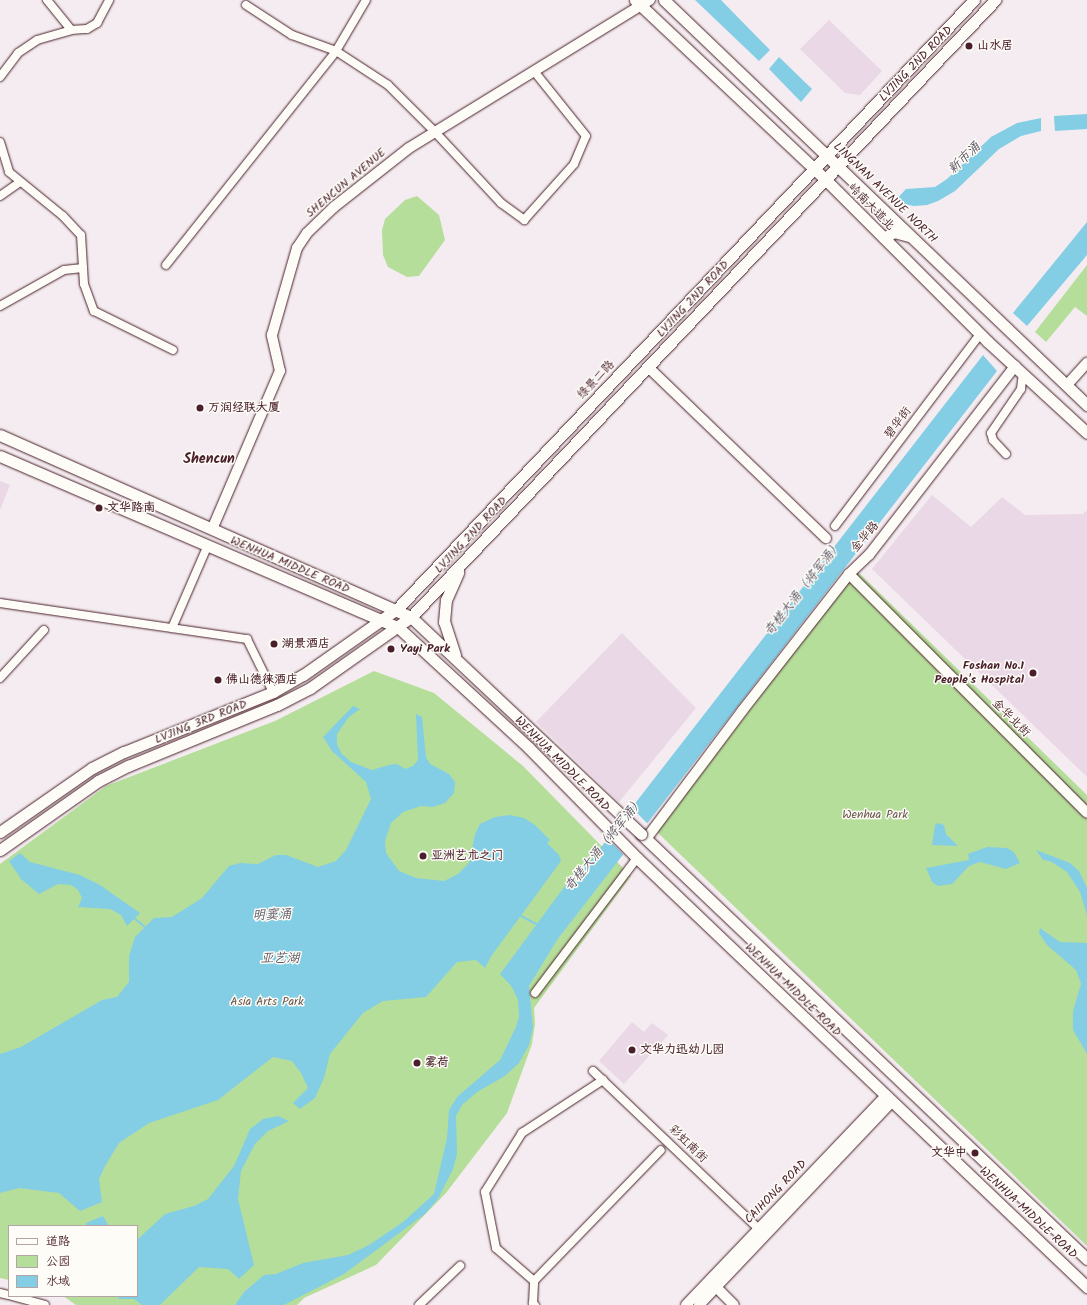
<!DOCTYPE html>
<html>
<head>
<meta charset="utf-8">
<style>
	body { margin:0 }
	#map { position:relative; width:1087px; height:1305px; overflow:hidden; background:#f4ecf0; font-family:Kalam,"LXGW WenKai TC",sans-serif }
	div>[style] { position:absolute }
	.built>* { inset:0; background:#ead8e7 }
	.green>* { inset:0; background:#b6de9b }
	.water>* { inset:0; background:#83cee4 }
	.pier>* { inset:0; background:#f4ecf0 }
	.stream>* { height:2px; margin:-1px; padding:0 1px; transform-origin:1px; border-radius:1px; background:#83cee4 }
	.roads { filter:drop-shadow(0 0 1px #4a1f2b) drop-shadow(0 0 1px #4a1f2b) }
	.minor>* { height:8px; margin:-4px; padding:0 4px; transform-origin:4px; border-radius:4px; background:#fdfcf7 }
	.tertiary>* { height:10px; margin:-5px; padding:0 5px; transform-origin:5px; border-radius:5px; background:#fdfcf7 }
	.secondary>* { height:11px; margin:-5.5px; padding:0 5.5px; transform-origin:5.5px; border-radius:5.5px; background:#fdfcf7 }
	.bridges { filter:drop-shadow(0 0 1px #4a1f2b) drop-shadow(0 0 1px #4a1f2b) }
	.secondary-bridge>* { height:11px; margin:-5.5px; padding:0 5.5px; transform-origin:5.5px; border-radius:5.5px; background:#fdfcf7 }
	.dots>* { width:11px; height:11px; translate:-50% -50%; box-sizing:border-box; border:2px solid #fdfcf7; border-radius:50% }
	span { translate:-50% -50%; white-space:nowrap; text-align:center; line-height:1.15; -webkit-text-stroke:3px #fdfcf7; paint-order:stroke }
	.poi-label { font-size:12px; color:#4a1f2b; font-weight:700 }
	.left { translate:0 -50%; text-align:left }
	.right { translate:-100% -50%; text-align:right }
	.street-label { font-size:12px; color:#4a1f2b }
	.park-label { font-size:12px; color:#6a584d }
	.water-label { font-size:13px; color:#5b5462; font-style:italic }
	.quarter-label { font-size:14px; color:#4a1f2b; font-weight:700 }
	.legend { position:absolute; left:8px; top:1225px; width:130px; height:72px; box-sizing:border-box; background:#fdfcf7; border:1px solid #b5a4a5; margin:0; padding:5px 7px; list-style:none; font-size:12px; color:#4a1f2b }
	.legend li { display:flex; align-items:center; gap:8px; height:20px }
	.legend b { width:20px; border:1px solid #b5a4a5 }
</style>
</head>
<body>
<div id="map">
	<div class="built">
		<div style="clip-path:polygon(829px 20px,882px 71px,860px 95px,845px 93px,800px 49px)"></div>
		<div style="clip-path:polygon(0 481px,10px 485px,0 510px)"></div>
		<div style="clip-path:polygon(932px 495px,971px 527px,1002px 497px,1025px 515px,1083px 514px,1087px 510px,1087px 777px,872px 569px)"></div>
		<div style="clip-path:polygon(622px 633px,696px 708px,619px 802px,536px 722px)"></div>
		<div style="clip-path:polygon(632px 1022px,644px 1032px,652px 1023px,668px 1035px,624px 1084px,599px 1061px)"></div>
	</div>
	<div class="green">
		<div style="clip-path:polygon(417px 196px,439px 215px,445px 240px,419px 276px,407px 277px,388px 267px,383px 255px,382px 230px,385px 219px,405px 200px)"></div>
		<div style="clip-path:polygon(1087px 265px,1087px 316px,1075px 307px,1046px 342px,1035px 332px)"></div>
		<div style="clip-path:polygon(856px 570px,1087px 795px,1087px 1246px,657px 832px)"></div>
		<div style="clip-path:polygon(374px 671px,434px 693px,523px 766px,631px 876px,534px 1008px,535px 1024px,532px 1044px,507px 1113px,446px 1193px,376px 1265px,304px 1298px,297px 1305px,76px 1305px,63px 1296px,137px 1296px,137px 1226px,9px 1226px,9px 1280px,0 1278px,0 864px,106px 786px,275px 721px)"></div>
	</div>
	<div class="water">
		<div style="clip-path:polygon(695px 0,721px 0,770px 50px,759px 61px)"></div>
		<div style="clip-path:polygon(779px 57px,812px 89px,801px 102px,769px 69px)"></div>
		<div style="clip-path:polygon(1087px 114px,1087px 129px,1055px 131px,1054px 116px)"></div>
		<div style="clip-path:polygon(1041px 118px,1041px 131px,1021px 136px,999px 149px,955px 191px,938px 201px,927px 205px,914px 206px,894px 202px,906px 189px,935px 187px,947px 179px,991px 137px,1017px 123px)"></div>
		<div style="clip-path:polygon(1087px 222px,1087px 255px,1027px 326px,1013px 313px)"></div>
		<div style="clip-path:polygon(983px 355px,997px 371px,557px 940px,529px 986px,533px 1028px,529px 1045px,519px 1063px,505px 1076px,477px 1092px,462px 1105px,456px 1116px,457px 1154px,453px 1169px,438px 1199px,425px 1214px,344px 1274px,284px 1305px,235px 1305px,244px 1292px,264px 1275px,276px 1274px,303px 1263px,348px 1255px,369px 1245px,403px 1222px,434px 1194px,447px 1138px,449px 1110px,457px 1097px,500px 1060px,516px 1027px,519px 1016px,518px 1000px,512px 987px,500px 974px,573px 875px,588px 864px)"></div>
		<div style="clip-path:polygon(353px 706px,360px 709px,349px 717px,337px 734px,337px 744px,341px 753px,351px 762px,372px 770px,389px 765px,397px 764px,405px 769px,413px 766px,418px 760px,416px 714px,422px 717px,426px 757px,430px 764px,449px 774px,455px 782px,454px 793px,445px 803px,433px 807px,421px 806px,403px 812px,391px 823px,385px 841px,386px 853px,399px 871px,416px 878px,444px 881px,458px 874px,469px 863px,475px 834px,480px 824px,495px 817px,510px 815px,524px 818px,535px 825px,550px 840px,547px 843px,559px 855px,561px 861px,492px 955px,485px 968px,476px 960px,457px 962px,426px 997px,383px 1001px,363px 1013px,330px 1054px,324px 1078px,315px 1098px,300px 1109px,293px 1103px,308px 1088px,301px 1073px,292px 1061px,273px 1057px,218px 1100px,149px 1123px,119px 1143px,105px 1166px,99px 1179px,102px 1202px,80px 1211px,59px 1193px,19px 1188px,0 1193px,0 1054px,21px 1047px,102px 1000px,117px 997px,129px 982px,129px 956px,135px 937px,154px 918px,172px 917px,202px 898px,229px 866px,240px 863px,258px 864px,276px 855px,286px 855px,318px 867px,336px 861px,346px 850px,371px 799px,366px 782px,332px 751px,323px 737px)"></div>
		<div style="clip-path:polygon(938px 823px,944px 825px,946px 834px,958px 846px,932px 845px,935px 825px)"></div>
		<div style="clip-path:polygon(987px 847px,1007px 848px,1014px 852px,1020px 863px,1006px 869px,980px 862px,969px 866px,952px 884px,938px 886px,932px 882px,926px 868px,969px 860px,968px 854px)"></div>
		<div style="clip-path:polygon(1036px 850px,1070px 863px,1079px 871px,1087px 888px,1087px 915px,1080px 892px,1067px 872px,1050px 861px,1043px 860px)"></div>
		<div style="clip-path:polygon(20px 853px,30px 862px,80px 875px,100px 885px,140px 913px,127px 926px,121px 915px,110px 909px,78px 907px,82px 898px,78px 890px,71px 885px,58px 884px,39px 894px,21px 879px,9px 861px)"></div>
		<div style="clip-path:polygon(1040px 928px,1060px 942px,1087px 943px,1087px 1054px,1073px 1030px,1073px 1011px,1081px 984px,1076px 970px,1047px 945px,1039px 933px)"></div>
		<div style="clip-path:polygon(278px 1116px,289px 1121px,268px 1131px,255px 1144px,241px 1171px,238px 1199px,254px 1265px,239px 1279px,228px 1269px,199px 1267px,160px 1305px,142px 1305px,134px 1299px,119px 1299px,118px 1296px,137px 1296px,137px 1240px,165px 1214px,194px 1206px,208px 1199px,234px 1166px,250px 1129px,263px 1119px)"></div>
		<div style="clip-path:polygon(103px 1216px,109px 1226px,87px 1226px,86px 1223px)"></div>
	</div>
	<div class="pier">
		<div style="clip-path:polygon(631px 807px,648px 824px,624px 855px,607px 838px)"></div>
	</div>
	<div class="stream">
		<div style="left:521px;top:916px;width:19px;rotate:28deg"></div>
		<div style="left:134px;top:918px;width:16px;rotate:40deg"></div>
	</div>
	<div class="roads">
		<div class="minor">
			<div style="left:47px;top:0;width:38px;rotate:51deg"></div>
			<div style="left:246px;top:5px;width:55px;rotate:33.1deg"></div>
			<div style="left:292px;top:35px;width:47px;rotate:20deg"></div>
			<div style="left:336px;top:51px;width:62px;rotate:33.2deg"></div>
			<div style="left:388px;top:85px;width:66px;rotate:45deg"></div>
			<div style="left:435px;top:132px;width:97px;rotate:47.1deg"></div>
			<div style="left:501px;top:203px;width:29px;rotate:36deg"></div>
			<div style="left:524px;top:220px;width:75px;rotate:-48.2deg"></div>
			<div style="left:574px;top:164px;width:30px;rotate:-67deg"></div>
			<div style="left:586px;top:136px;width:83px;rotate:-128.7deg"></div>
			<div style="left:0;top:77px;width:30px;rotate:-53deg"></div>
			<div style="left:18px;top:53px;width:23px;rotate:-34deg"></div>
			<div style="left:37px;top:40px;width:35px;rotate:-16deg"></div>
			<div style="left:71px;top:30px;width:16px;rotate:-4deg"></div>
			<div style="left:87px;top:29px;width:12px;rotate:-31deg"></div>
			<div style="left:97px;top:23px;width:26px;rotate:-62deg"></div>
			<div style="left:0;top:142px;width:31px;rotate:73deg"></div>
			<div style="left:9px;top:172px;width:70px;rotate:39.2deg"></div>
			<div style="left:63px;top:216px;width:26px;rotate:47deg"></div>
			<div style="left:81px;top:235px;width:49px;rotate:86.5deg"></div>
			<div style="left:84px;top:284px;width:29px;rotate:70deg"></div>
			<div style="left:94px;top:311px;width:88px;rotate:26.3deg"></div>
			<div style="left:0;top:196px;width:24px;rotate:-35deg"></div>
			<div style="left:166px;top:265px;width:273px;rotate:-51.5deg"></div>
			<div style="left:336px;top:51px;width:59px;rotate:-59.5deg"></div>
			<div style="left:0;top:306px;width:73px;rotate:-29.4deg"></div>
			<div style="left:64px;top:270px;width:19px;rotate:-6deg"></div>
			<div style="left:1006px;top:454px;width:19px;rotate:-133deg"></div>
			<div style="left:993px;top:440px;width:7px;rotate:-106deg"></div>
			<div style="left:991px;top:433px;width:53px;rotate:-55.7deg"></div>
			<div style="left:1021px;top:389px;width:16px;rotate:-83deg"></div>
			<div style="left:835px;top:526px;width:241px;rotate:-52.9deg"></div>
			<div style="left:0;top:603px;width:250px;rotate:8.3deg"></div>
			<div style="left:247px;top:639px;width:59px;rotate:63.9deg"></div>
			<div style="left:172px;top:628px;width:90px;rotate:-66.6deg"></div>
			<div style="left:0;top:678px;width:65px;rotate:-47.5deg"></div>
			<div style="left:535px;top:993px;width:169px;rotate:-52.9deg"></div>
			<div style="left:593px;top:1071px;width:235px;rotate:43.6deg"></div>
			<div style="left:534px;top:1281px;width:182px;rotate:-45.9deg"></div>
			<div style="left:0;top:1293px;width:9px;rotate:13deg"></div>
			<div style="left:12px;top:1296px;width:34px;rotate:15deg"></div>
			<div style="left:419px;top:1305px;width:57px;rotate:-43.6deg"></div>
			<div style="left:535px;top:1305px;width:3px;rotate:-135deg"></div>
			<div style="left:533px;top:1303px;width:22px;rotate:-87deg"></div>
			<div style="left:534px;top:1281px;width:50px;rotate:-139deg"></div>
			<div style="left:496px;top:1248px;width:57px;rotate:-101.1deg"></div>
			<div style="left:485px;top:1192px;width:70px;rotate:-57.9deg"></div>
			<div style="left:522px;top:1133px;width:97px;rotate:-33.2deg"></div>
		</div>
		<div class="tertiary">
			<div style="left:648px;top:367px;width:247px;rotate:43.9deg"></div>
			<div style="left:1067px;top:385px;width:30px;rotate:-48deg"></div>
			<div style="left:213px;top:527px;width:170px;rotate:-66.8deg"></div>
			<div style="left:280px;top:371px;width:37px;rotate:-103deg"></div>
			<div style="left:272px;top:335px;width:91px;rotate:-74deg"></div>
			<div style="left:297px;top:248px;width:18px;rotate:-56deg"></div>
			<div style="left:307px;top:233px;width:37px;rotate:-44deg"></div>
			<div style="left:334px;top:207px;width:95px;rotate:-38.2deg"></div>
			<div style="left:409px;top:148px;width:283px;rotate:-31.6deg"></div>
			<div style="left:849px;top:574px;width:337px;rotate:45.1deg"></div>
			<div style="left:646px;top:839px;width:160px;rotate:-53.1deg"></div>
			<div style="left:742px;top:711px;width:174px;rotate:-52deg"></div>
			<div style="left:849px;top:574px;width:28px;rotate:-44deg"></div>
			<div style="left:869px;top:555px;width:239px;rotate:-52.3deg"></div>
			<div style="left:716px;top:1287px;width:25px;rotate:45deg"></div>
			<div style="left:686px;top:1305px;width:288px;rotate:-46.3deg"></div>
			<div style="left:699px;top:1305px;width:279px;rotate:-46.5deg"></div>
		</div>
		<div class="secondary">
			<div style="left:635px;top:0;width:260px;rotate:43.3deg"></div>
			<div style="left:824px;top:178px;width:231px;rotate:45deg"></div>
			<div style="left:987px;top:341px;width:136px;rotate:42.6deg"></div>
			<div style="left:664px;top:0;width:586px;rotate:43.75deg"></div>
			<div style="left:884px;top:238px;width:12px;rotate:-31deg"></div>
			<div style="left:894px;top:232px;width:16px;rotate:15deg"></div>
			<div style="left:0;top:435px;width:449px;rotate:23.9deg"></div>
			<div style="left:411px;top:617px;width:291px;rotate:43.3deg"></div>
			<div style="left:0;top:456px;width:434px;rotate:23.3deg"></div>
			<div style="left:399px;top:628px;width:177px;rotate:42.7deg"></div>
			<div style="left:529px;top:748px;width:154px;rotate:45.5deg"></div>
			<div style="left:637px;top:858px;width:622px;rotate:43.63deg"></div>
			<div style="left:455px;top:655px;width:35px;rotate:-108deg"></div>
			<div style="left:444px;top:622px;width:22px;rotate:-85deg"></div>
			<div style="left:446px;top:600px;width:30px;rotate:-66deg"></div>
			<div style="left:0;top:832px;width:112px;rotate:-34.8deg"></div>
			<div style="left:92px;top:768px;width:36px;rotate:-27deg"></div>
			<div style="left:124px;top:752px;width:161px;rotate:-21.9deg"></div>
			<div style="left:273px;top:692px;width:34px;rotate:-30deg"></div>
			<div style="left:303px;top:675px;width:115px;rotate:-35.1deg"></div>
			<div style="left:397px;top:609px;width:839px;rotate:-46.55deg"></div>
			<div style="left:641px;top:834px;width:616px;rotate:43.62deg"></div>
			<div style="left:0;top:850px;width:120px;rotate:-35.1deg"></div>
			<div style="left:98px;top:781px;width:34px;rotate:-27deg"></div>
			<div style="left:128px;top:766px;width:161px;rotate:-22.3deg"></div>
			<div style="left:277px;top:705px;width:37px;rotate:-27deg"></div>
			<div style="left:310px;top:688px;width:123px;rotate:-35.1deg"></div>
			<div style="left:411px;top:617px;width:850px;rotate:-46.57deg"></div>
		</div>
	</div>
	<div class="bridges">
		<div class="secondary-bridge">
			<div style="left:623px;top:817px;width:25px;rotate:43deg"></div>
		</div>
	</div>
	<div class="dots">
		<div style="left:969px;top:46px;background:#4a1f2b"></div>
		<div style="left:200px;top:408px;background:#4a1f2b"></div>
		<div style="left:99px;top:508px;background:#4a1f2b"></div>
		<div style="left:274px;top:644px;background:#4a1f2b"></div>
		<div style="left:391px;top:649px;background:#4a1f2b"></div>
		<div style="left:1033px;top:673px;background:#4a1f2b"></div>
		<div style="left:218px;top:680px;background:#4a1f2b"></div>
		<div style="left:423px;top:856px;background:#4a1f2b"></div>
		<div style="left:632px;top:1050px;background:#4a1f2b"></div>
		<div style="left:417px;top:1063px;background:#4a1f2b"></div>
		<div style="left:975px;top:1153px;background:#4a1f2b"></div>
	</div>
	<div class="poi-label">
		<span class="left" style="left:977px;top:46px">山水居</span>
		<span class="left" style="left:208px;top:408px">万润经联大厦</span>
		<span class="left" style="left:107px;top:508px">文华路南</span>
		<span class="left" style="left:282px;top:644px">湖景酒店</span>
		<span class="left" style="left:400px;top:649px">Yayi Park</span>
		<span class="right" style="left:1024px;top:673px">Foshan No.1<br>People's Hospital</span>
		<span class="left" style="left:226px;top:680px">佛山德徕酒店</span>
		<span class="left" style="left:431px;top:856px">亚洲艺术之门</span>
		<span class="left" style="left:640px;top:1050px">文华力迅幼儿园</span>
		<span class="left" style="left:425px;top:1063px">雾荷</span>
		<span class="right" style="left:967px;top:1153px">文华中</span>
	</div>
	<div class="street-label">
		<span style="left:916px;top:64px;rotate:-46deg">LVJING 2ND ROAD</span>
		<span style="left:346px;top:183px;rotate:-40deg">SHENCUN AVENUE</span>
		<span style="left:885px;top:193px;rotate:44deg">LINGNAN AVENUE NORTH</span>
		<span style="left:871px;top:207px;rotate:45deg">岭南大道北</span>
		<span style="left:693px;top:299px;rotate:-47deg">LVJING 2ND ROAD</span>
		<span style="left:596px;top:380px;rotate:-47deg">绿景二路</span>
		<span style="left:898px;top:423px;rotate:-53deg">碧华街</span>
		<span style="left:471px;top:535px;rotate:-47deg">LVJING 2ND ROAD</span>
		<span style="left:865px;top:537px;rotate:-50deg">金华路</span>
		<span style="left:290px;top:565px;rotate:23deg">WENHUA MIDDLE ROAD</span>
		<span style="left:1011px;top:718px;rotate:45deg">金华北街</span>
		<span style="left:201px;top:722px;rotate:-22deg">LVJING 3RD ROAD</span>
		<span style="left:562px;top:764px;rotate:45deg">WENHUA MIDDLE ROAD</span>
		<span style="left:793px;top:990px;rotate:44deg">WENHUA MIDDLE ROAD</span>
		<span style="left:688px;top:1144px;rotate:44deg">彩虹南街</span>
		<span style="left:776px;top:1192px;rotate:-46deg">CAIHONG ROAD</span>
		<span style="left:1028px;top:1213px;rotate:43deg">WENHUA MIDDLE ROAD</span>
	</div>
	<div class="park-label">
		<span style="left:875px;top:815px">Wenhua Park</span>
		<span style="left:267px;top:1002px">Asia Arts Park</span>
	</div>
	<div class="water-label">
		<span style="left:965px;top:159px;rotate:-44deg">新市涌</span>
		<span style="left:804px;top:589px;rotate:-52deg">奇槎大涌（将军涌）</span>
		<span style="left:605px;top:845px;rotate:-51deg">奇槎大涌（将军涌）</span>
		<span style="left:272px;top:916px;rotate:-2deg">明窦涌</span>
		<span style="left:280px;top:959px">亚艺湖</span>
	</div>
	<div class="quarter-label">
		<span style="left:209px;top:459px">Shencun</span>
	</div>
	<ul class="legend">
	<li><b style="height:5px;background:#fdfcf7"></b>道路</li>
	<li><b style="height:11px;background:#b6de9b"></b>公园</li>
	<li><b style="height:11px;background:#83cee4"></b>水域</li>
	</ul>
</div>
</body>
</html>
